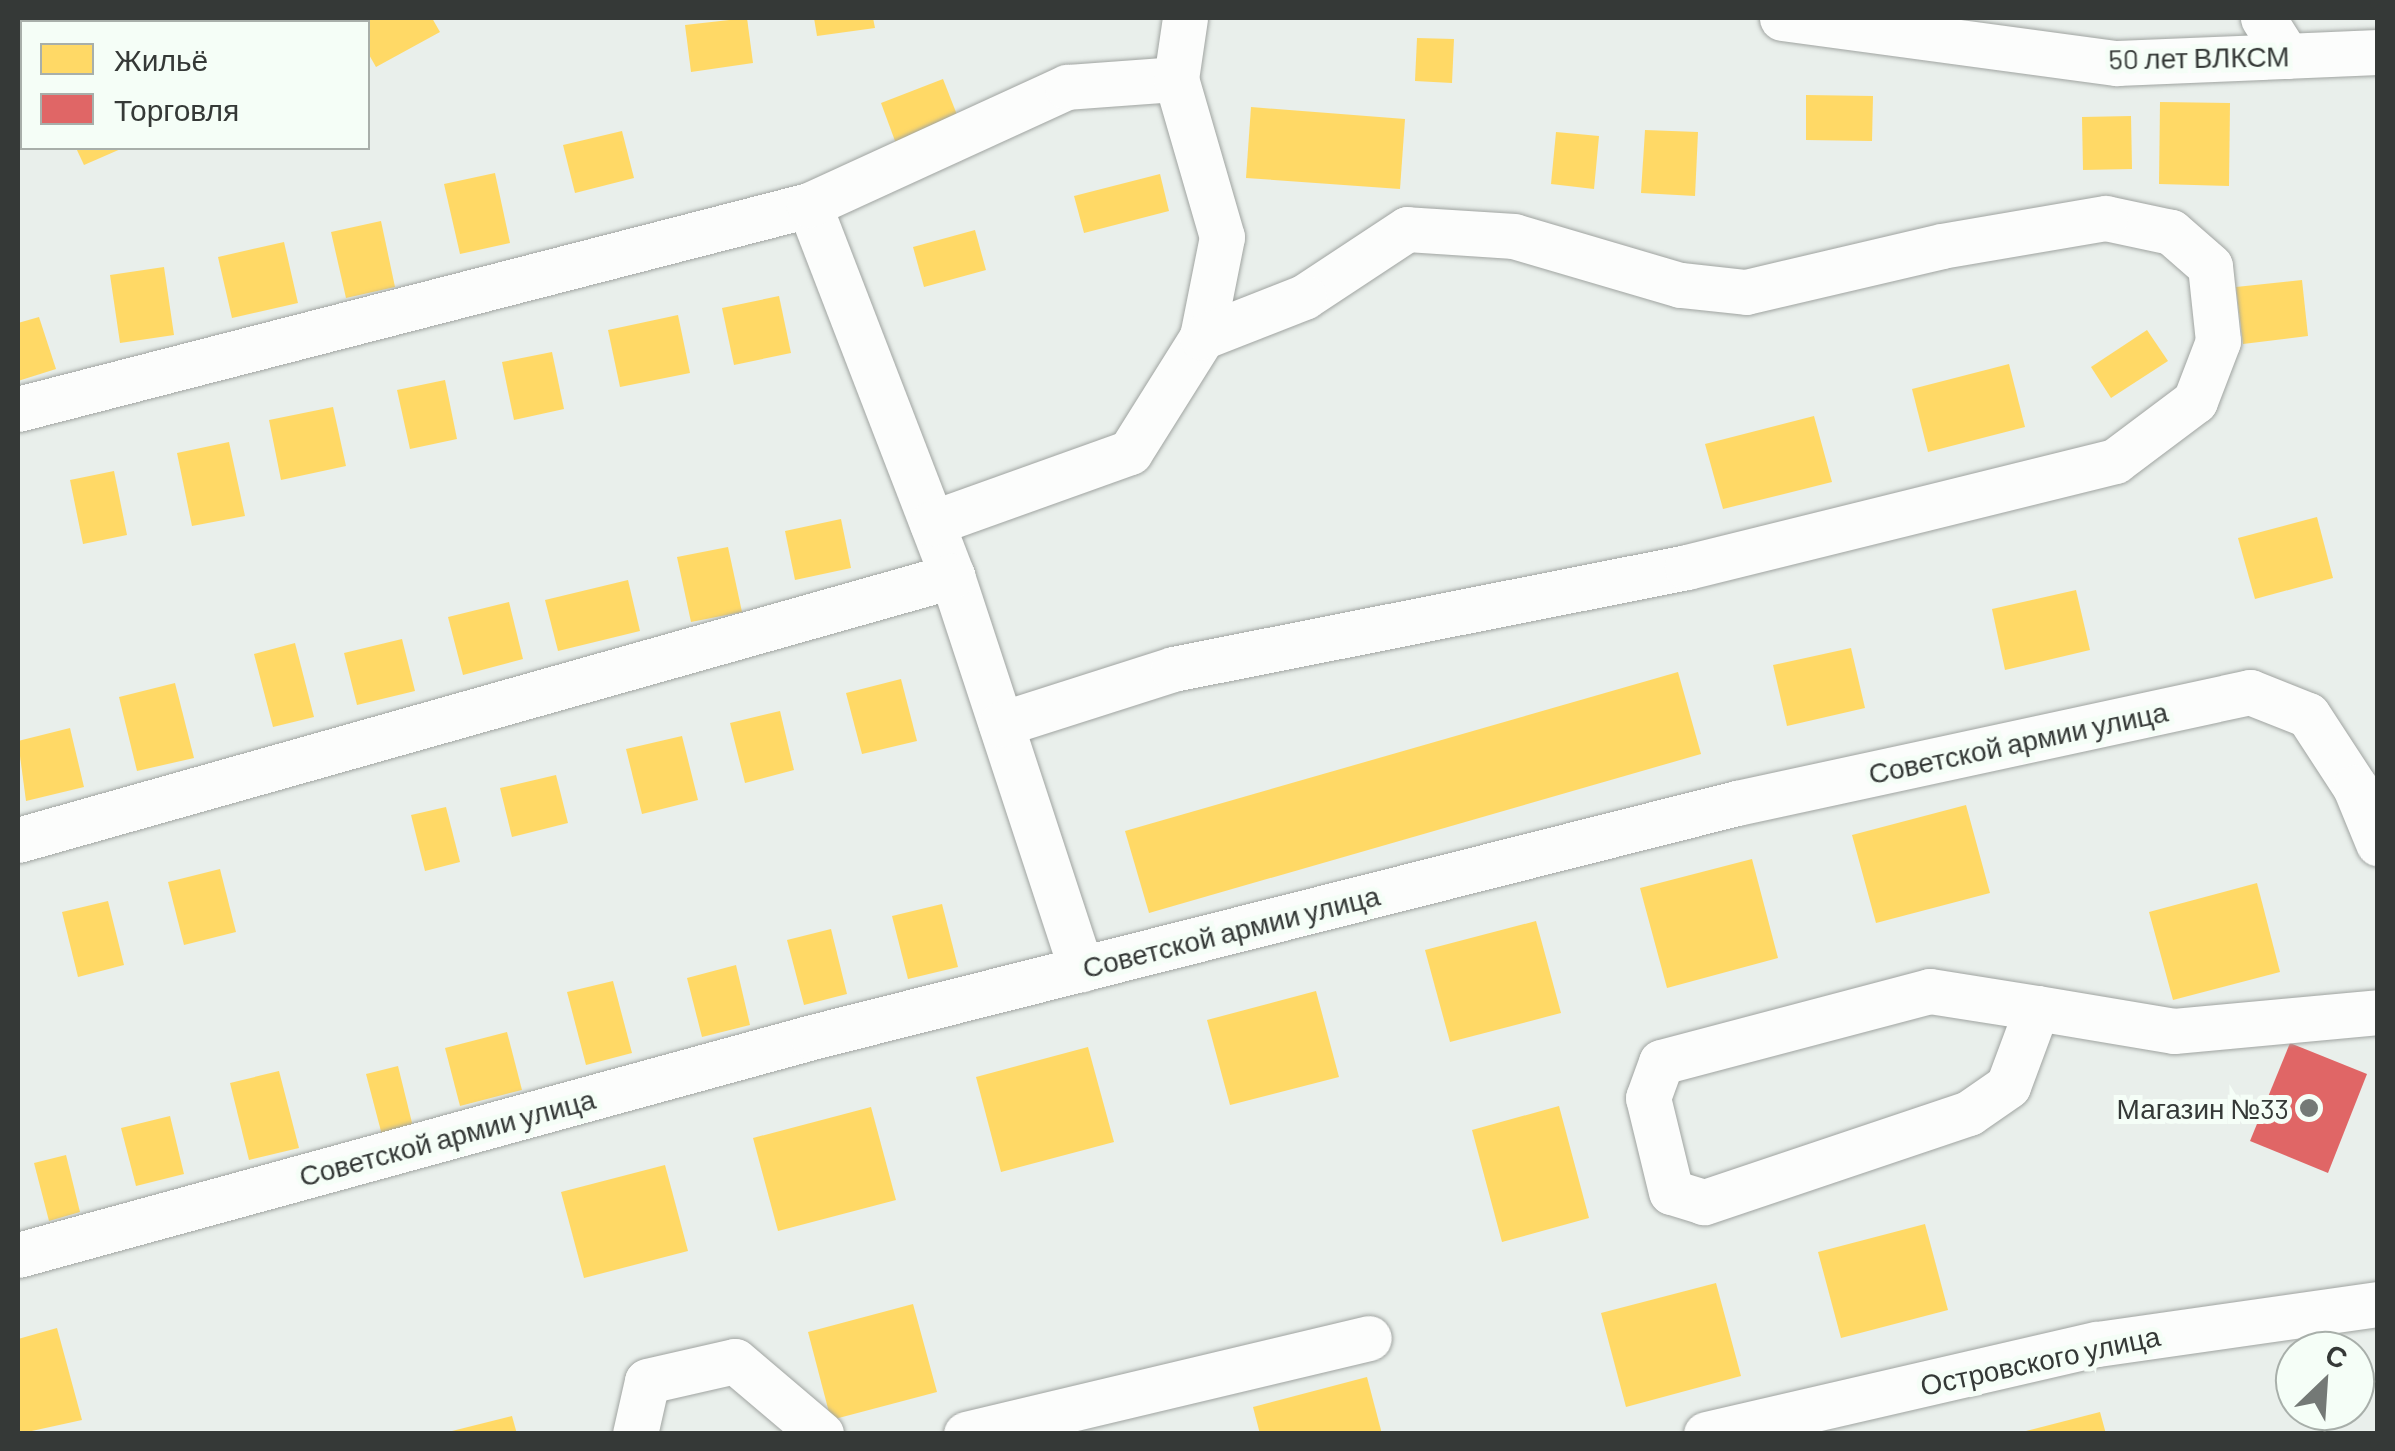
<!DOCTYPE html>
<html>
<head>
<meta charset="utf-8">
<style>
	body { margin:0 }
	#map { position:relative; width:2395px; height:1451px; overflow:hidden; background:#e9efeb; font-family:Barlow,sans-serif }
	div>[style] { position:absolute }
	.homes>* { inset:0; background:#ffd966 }
	.shops>* { inset:0; background:#e06666 }
	.roads { filter:drop-shadow(0 0 2px #a0a4a1) drop-shadow(0 0 2px #a0a4a1) }
	.minor>* { height:45px; margin:-22.5px; padding:0 22.5px; transform-origin:22.5px; border-radius:22.5px; background:#fcfdfc }
	.dots>* { width:28px; height:28px; translate:-50% -50%; box-sizing:border-box; border:5px solid #f5fef7; border-radius:50% }
	span { translate:-50% -50%; white-space:nowrap; text-align:center; line-height:1.15; -webkit-text-stroke:10px #f5fef7; paint-order:stroke }
	.street-label { font-size:28px; color:#353937 }
	.poi-label { font-size:28px; color:#353937 }
	.right { translate:-100% -50%; text-align:right }
	.frame { position:absolute; inset:0; border:20px solid #353937; pointer-events:none }
	.legend { position:absolute; left:20px; top:20px; width:350px; height:130px; box-sizing:border-box; background:#f5fef7; border:2px solid #a8afaa; margin:0; padding:12px 18px; list-style:none; font-size:30px; color:#353937 }
	.legend li { display:flex; align-items:center; gap:20px; height:50px }
	.legend b { width:50px; border:2px solid #a8afaa }
	.north { position:absolute; left:2275px; top:1331px; width:100px; height:100px; box-sizing:border-box; background:#f5fef7; border:2px solid #a8afaa; border-radius:50%; rotate:25deg; font-size:28px; font-weight:700; line-height:40px; text-align:center; color:#353937 }
	.north::after { content:''; display:block; margin:auto; width:35px; height:45px; background:#747976; clip-path:polygon(50% 0,100% 100%,50% 72%,0 100%) }
</style>
</head>
<body>
<div id="map">
	<div class="homes">
		<div style="clip-path:polygon(351px 18px,432px 18px,440px 32px,376px 67px,368px 53px,368px 22px)"></div>
		<div style="clip-path:polygon(747px 18px,753px 63px,691px 72px,685px 25px)"></div>
		<div style="clip-path:polygon(814px 18px,873px 18px,875px 28px,817px 36px)"></div>
		<div style="clip-path:polygon(1417px 38px,1454px 39px,1452px 83px,1415px 81px)"></div>
		<div style="clip-path:polygon(943px 79px,961px 125px,898px 149px,881px 103px)"></div>
		<div style="clip-path:polygon(1806px 95px,1873px 96px,1872px 141px,1806px 140px)"></div>
		<div style="clip-path:polygon(2160px 102px,2230px 103px,2229px 186px,2159px 184px)"></div>
		<div style="clip-path:polygon(1251px 107px,1405px 119px,1400px 189px,1246px 178px)"></div>
		<div style="clip-path:polygon(2131px 116px,2132px 169px,2083px 170px,2082px 117px)"></div>
		<div style="clip-path:polygon(1645px 130px,1698px 132px,1695px 196px,1641px 193px)"></div>
		<div style="clip-path:polygon(622px 131px,634px 178px,575px 193px,563px 145px)"></div>
		<div style="clip-path:polygon(1556px 132px,1599px 136px,1594px 189px,1551px 184px)"></div>
		<div style="clip-path:polygon(76px 148px,123px 148px,84px 165px)"></div>
		<div style="clip-path:polygon(495px 173px,510px 243px,460px 254px,444px 184px)"></div>
		<div style="clip-path:polygon(1160px 174px,1169px 211px,1084px 233px,1074px 196px)"></div>
		<div style="clip-path:polygon(381px 221px,395px 287px,346px 298px,331px 232px)"></div>
		<div style="clip-path:polygon(975px 230px,986px 270px,924px 287px,913px 247px)"></div>
		<div style="clip-path:polygon(284px 242px,298px 303px,232px 318px,218px 257px)"></div>
		<div style="clip-path:polygon(164px 267px,174px 335px,120px 343px,110px 275px)"></div>
		<div style="clip-path:polygon(2302px 280px,2308px 336px,2243px 344px,2236px 287px)"></div>
		<div style="clip-path:polygon(779px 296px,791px 353px,734px 365px,722px 308px)"></div>
		<div style="clip-path:polygon(678px 315px,690px 373px,620px 387px,608px 330px)"></div>
		<div style="clip-path:polygon(39px 317px,56px 369px,18px 381px,18px 323px)"></div>
		<div style="clip-path:polygon(2147px 330px,2168px 361px,2111px 398px,2091px 367px)"></div>
		<div style="clip-path:polygon(552px 352px,564px 409px,514px 420px,502px 362px)"></div>
		<div style="clip-path:polygon(2009px 364px,2025px 427px,1928px 452px,1912px 389px)"></div>
		<div style="clip-path:polygon(445px 380px,457px 439px,410px 449px,397px 390px)"></div>
		<div style="clip-path:polygon(333px 407px,346px 466px,281px 480px,269px 420px)"></div>
		<div style="clip-path:polygon(1814px 416px,1832px 482px,1723px 509px,1705px 444px)"></div>
		<div style="clip-path:polygon(229px 442px,245px 516px,192px 526px,177px 453px)"></div>
		<div style="clip-path:polygon(114px 471px,127px 535px,83px 544px,70px 480px)"></div>
		<div style="clip-path:polygon(2317px 517px,2333px 578px,2255px 599px,2238px 538px)"></div>
		<div style="clip-path:polygon(841px 519px,851px 568px,795px 580px,785px 531px)"></div>
		<div style="clip-path:polygon(728px 547px,742px 612px,691px 622px,677px 557px)"></div>
		<div style="clip-path:polygon(628px 580px,640px 631px,558px 651px,545px 600px)"></div>
		<div style="clip-path:polygon(2076px 590px,2090px 650px,2005px 670px,1992px 609px)"></div>
		<div style="clip-path:polygon(509px 602px,523px 659px,463px 675px,448px 617px)"></div>
		<div style="clip-path:polygon(402px 639px,415px 691px,357px 705px,344px 653px)"></div>
		<div style="clip-path:polygon(295px 643px,314px 717px,273px 727px,254px 654px)"></div>
		<div style="clip-path:polygon(1851px 648px,1865px 708px,1787px 726px,1773px 665px)"></div>
		<div style="clip-path:polygon(1678px 672px,1701px 754px,1149px 913px,1125px 831px)"></div>
		<div style="clip-path:polygon(901px 679px,917px 741px,862px 754px,846px 693px)"></div>
		<div style="clip-path:polygon(175px 683px,194px 758px,137px 771px,119px 697px)"></div>
		<div style="clip-path:polygon(780px 711px,794px 770px,745px 783px,730px 723px)"></div>
		<div style="clip-path:polygon(70px 728px,84px 787px,26px 801px,18px 741px)"></div>
		<div style="clip-path:polygon(682px 736px,698px 800px,642px 814px,626px 749px)"></div>
		<div style="clip-path:polygon(556px 775px,568px 823px,512px 837px,500px 788px)"></div>
		<div style="clip-path:polygon(1966px 805px,1990px 893px,1876px 923px,1852px 835px)"></div>
		<div style="clip-path:polygon(446px 807px,460px 862px,425px 871px,411px 815px)"></div>
		<div style="clip-path:polygon(1752px 859px,1778px 958px,1667px 988px,1640px 888px)"></div>
		<div style="clip-path:polygon(220px 869px,236px 932px,184px 945px,168px 882px)"></div>
		<div style="clip-path:polygon(2257px 883px,2280px 972px,2173px 1000px,2149px 912px)"></div>
		<div style="clip-path:polygon(108px 901px,124px 965px,78px 977px,62px 912px)"></div>
		<div style="clip-path:polygon(942px 904px,958px 967px,908px 979px,892px 916px)"></div>
		<div style="clip-path:polygon(1536px 921px,1561px 1013px,1450px 1042px,1425px 950px)"></div>
		<div style="clip-path:polygon(831px 929px,847px 994px,804px 1005px,787px 940px)"></div>
		<div style="clip-path:polygon(736px 965px,750px 1025px,702px 1037px,687px 978px)"></div>
		<div style="clip-path:polygon(613px 981px,632px 1053px,586px 1065px,567px 992px)"></div>
		<div style="clip-path:polygon(1316px 991px,1339px 1077px,1230px 1105px,1207px 1020px)"></div>
		<div style="clip-path:polygon(507px 1032px,522px 1090px,460px 1106px,445px 1048px)"></div>
		<div style="clip-path:polygon(1088px 1047px,1114px 1142px,1001px 1172px,976px 1077px)"></div>
		<div style="clip-path:polygon(398px 1066px,414px 1131px,383px 1139px,366px 1074px)"></div>
		<div style="clip-path:polygon(279px 1071px,299px 1148px,249px 1160px,230px 1083px)"></div>
		<div style="clip-path:polygon(1559px 1106px,1589px 1218px,1502px 1242px,1472px 1130px)"></div>
		<div style="clip-path:polygon(871px 1107px,896px 1200px,778px 1231px,753px 1138px)"></div>
		<div style="clip-path:polygon(170px 1116px,184px 1174px,136px 1186px,121px 1128px)"></div>
		<div style="clip-path:polygon(66px 1155px,80px 1212px,49px 1221px,34px 1163px)"></div>
		<div style="clip-path:polygon(665px 1165px,688px 1251px,584px 1278px,561px 1192px)"></div>
		<div style="clip-path:polygon(1925px 1224px,1948px 1310px,1841px 1338px,1818px 1252px)"></div>
		<div style="clip-path:polygon(1716px 1283px,1741px 1376px,1626px 1407px,1601px 1313px)"></div>
		<div style="clip-path:polygon(913px 1304px,937px 1392px,831px 1420px,808px 1332px)"></div>
		<div style="clip-path:polygon(57px 1328px,82px 1420px,18px 1434px,18px 1339px)"></div>
		<div style="clip-path:polygon(1367px 1377px,1382px 1434px,1260px 1434px,1253px 1407px)"></div>
		<div style="clip-path:polygon(2100px 1412px,2106px 1434px,2022px 1434px,2022px 1432px)"></div>
		<div style="clip-path:polygon(512px 1416px,517px 1434px,448px 1434px,448px 1432px)"></div>
	</div>
	<div class="shops">
		<div style="clip-path:polygon(2290px 1043px,2367px 1074px,2328px 1173px,2250px 1141px)"></div>
	</div>
	<div class="roads">
		<div class="minor">
			<div style="left:1782px;top:18px;width:338px;rotate:7.7deg"></div>
			<div style="left:2117px;top:63px;width:261px;rotate:-2.4deg"></div>
			<div style="left:2263px;top:18px;width:45px;rotate:57.7deg"></div>
			<div style="left:162px;top:22px;width:13px;rotate:-18deg"></div>
			<div style="left:18px;top:85px;width:4px;rotate:-27deg"></div>
			<div style="left:809px;top:205px;width:398px;rotate:68.9deg"></div>
			<div style="left:952px;top:576px;width:414px;rotate:71.8deg"></div>
			<div style="left:18px;top:409px;width:817px;rotate:-14.46deg"></div>
			<div style="left:809px;top:205px;width:284px;rotate:-24.6deg"></div>
			<div style="left:1067px;top:87px;width:109px;rotate:-4.2deg"></div>
			<div style="left:932px;top:523px;width:210px;rotate:-19.7deg"></div>
			<div style="left:1130px;top:452px;width:136px;rotate:-57.9deg"></div>
			<div style="left:1202px;top:337px;width:102px;rotate:-78.7deg"></div>
			<div style="left:1222px;top:237px;width:165px;rotate:-106.2deg"></div>
			<div style="left:1176px;top:79px;width:62px;rotate:-81.6deg"></div>
			<div style="left:1001px;top:724px;width:181px;rotate:-17.7deg"></div>
			<div style="left:1173px;top:669px;width:524px;rotate:-11.22deg"></div>
			<div style="left:1687px;top:567px;width:441px;rotate:-13.9deg"></div>
			<div style="left:2115px;top:461px;width:100px;rotate:-36.9deg"></div>
			<div style="left:2195px;top:401px;width:64px;rotate:-69deg"></div>
			<div style="left:2218px;top:341px;width:75px;rotate:-96.1deg"></div>
			<div style="left:2210px;top:266px;width:52px;rotate:-138.9deg"></div>
			<div style="left:2171px;top:232px;width:67px;rotate:-168deg"></div>
			<div style="left:2105px;top:218px;width:165px;rotate:170.3deg"></div>
			<div style="left:1942px;top:246px;width:201px;rotate:166.8deg"></div>
			<div style="left:1746px;top:292px;width:66px;rotate:-173.9deg"></div>
			<div style="left:1680px;top:285px;width:173px;rotate:-163.6deg"></div>
			<div style="left:1514px;top:236px;width:107px;rotate:-176.3deg"></div>
			<div style="left:1407px;top:229px;width:123px;rotate:146.6deg"></div>
			<div style="left:1304px;top:297px;width:110px;rotate:158.6deg"></div>
			<div style="left:18px;top:840px;width:971px;rotate:-15.78deg"></div>
			<div style="left:2037px;top:1008px;width:83px;rotate:110.4deg"></div>
			<div style="left:2008px;top:1086px;width:47px;rotate:145.3deg"></div>
			<div style="left:1969px;top:1113px;width:280px;rotate:161.4deg"></div>
			<div style="left:1704px;top:1202px;width:34px;rotate:-163deg"></div>
			<div style="left:1671px;top:1192px;width:97px;rotate:-103.7deg"></div>
			<div style="left:1648px;top:1098px;width:38px;rotate:-70deg"></div>
			<div style="left:1661px;top:1062px;width:278px;rotate:-14.8deg"></div>
			<div style="left:1930px;top:991px;width:108px;rotate:9deg"></div>
			<div style="left:2037px;top:1008px;width:139px;rotate:9.5deg"></div>
			<div style="left:2174px;top:1031px;width:205px;rotate:-5.3deg"></div>
			<div style="left:18px;top:1255px;width:823px;rotate:-15.35deg"></div>
			<div style="left:812px;top:1037px;width:954px;rotate:-14.2deg"></div>
			<div style="left:1737px;top:803px;width:525px;rotate:-12.21deg"></div>
			<div style="left:2250px;top:692px;width:62px;rotate:21.6deg"></div>
			<div style="left:2308px;top:715px;width:86px;rotate:56.9deg"></div>
			<div style="left:2355px;top:787px;width:61px;rotate:67.7deg"></div>
			<div style="left:635px;top:1434px;width:54px;rotate:-77.2deg"></div>
			<div style="left:647px;top:1381px;width:90px;rotate:-12.8deg"></div>
			<div style="left:735px;top:1361px;width:113px;rotate:40.3deg"></div>
			<div style="left:966px;top:1434px;width:414px;rotate:-13.4deg"></div>
			<div style="left:1706px;top:1434px;width:401px;rotate:-13deg"></div>
			<div style="left:2097px;top:1344px;width:284px;rotate:-8.1deg"></div>
		</div>
	</div>
	<div class="dots">
		<div style="left:2309px;top:1108px;background:#747976"></div>
	</div>
	<div class="street-label">
		<span style="left:2199px;top:57px;rotate:-1deg">50 лет ВЛКСМ</span>
		<span style="left:2018px;top:742px;rotate:-12deg">Советской армии улица</span>
		<span style="left:1231px;top:931px;rotate:-14deg">Советской армии улица</span>
		<span style="left:447px;top:1137px;rotate:-15deg">Советской армии улица</span>
		<span style="left:2040px;top:1360px;rotate:-12deg">Островского улица</span>
	</div>
	<div class="poi-label">
		<span class="right" style="left:2289px;top:1108px">Магазин №33</span>
	</div>
	<div class="frame"></div>
	<ul class="legend">
	<li><b style="height:28px;background:#ffd966"></b>Жильё</li>
	<li><b style="height:28px;background:#e06666"></b>Торговля</li>
	</ul>
	<div class="north">С</div>
</div>
</body>
</html>
